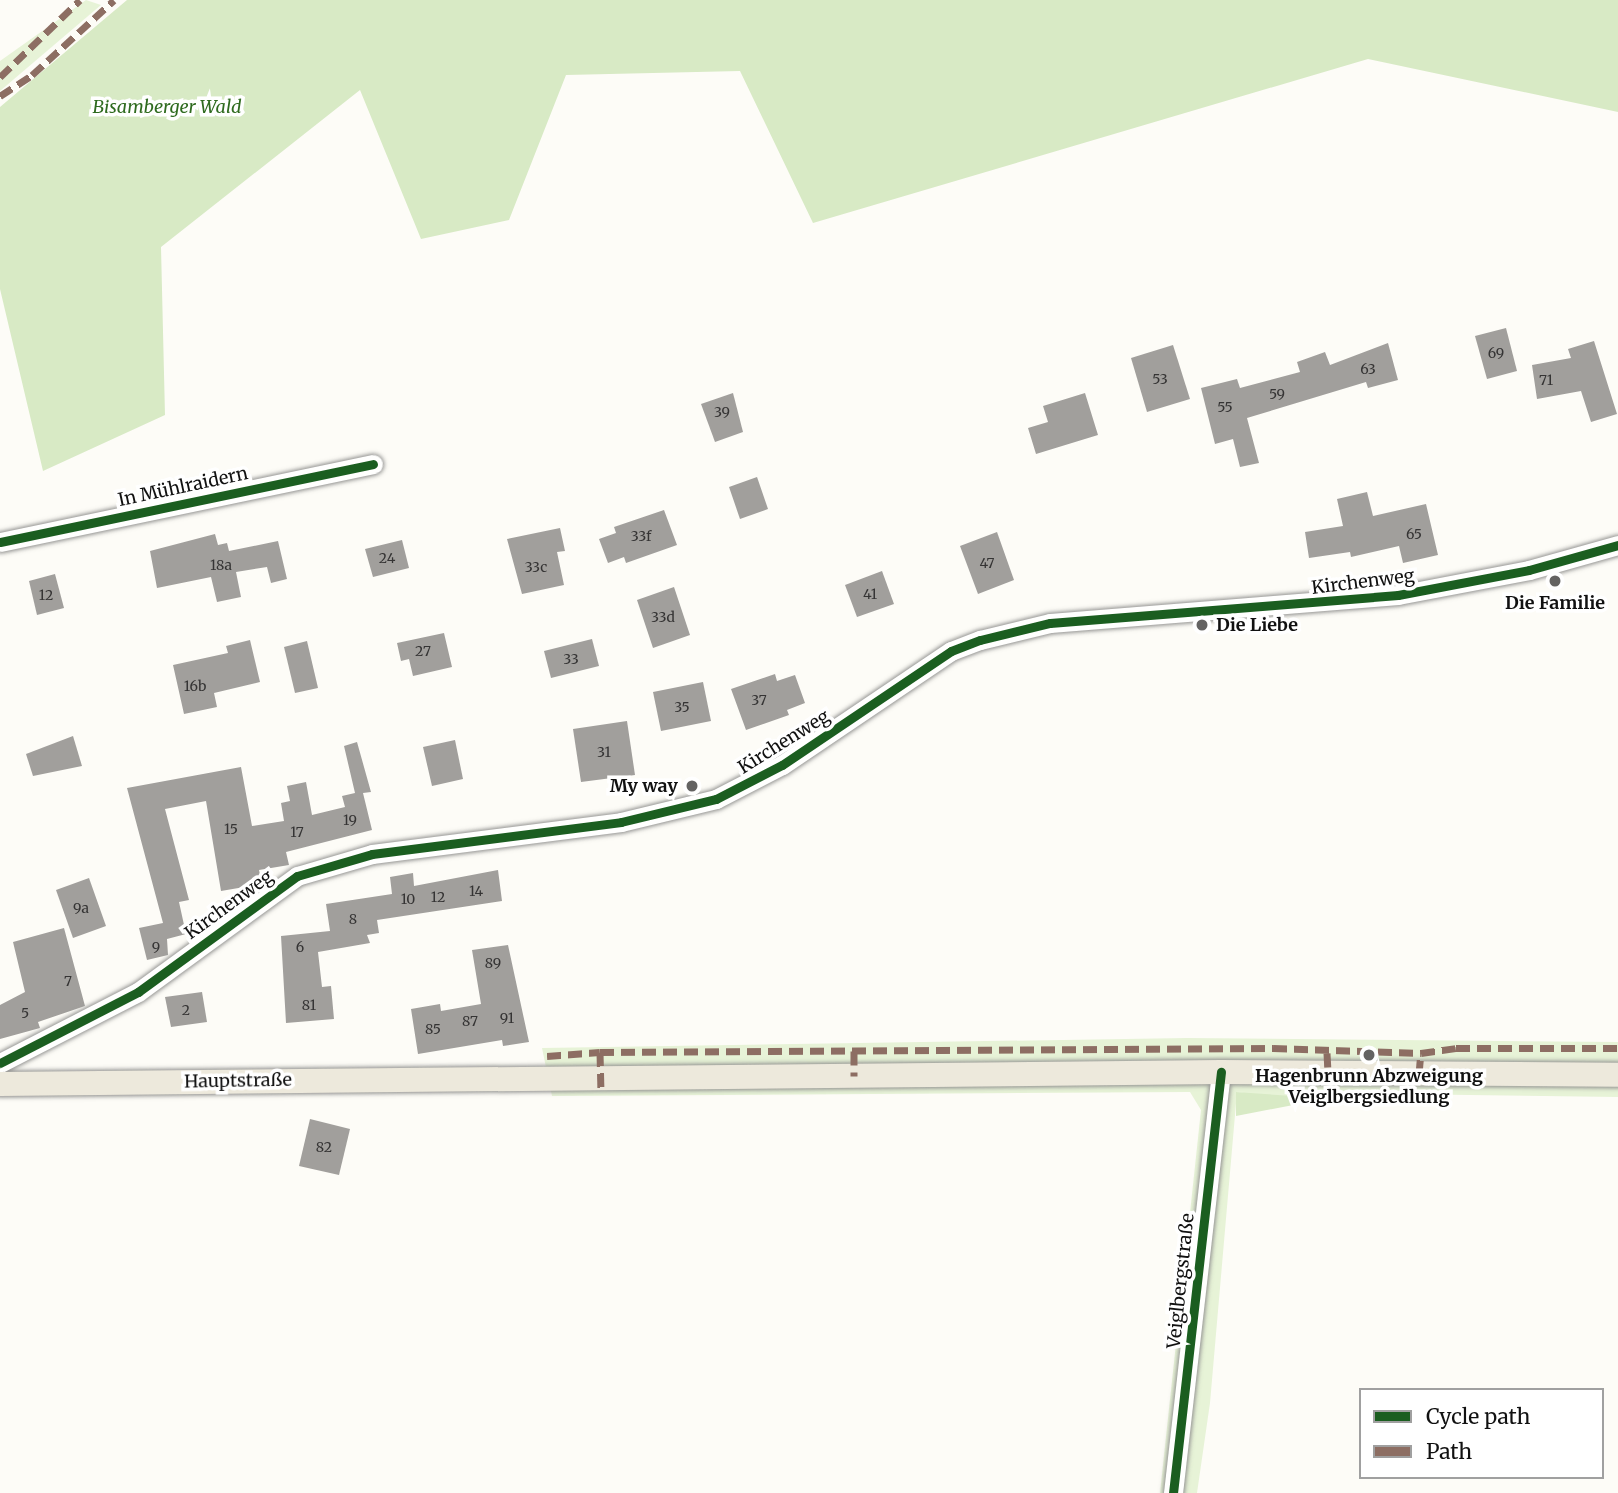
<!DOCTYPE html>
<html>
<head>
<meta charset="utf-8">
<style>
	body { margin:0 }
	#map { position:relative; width:1618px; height:1493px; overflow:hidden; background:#fdfcf7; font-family:Merriweather,serif }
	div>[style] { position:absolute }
	.green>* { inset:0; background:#e7f3d7 }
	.forest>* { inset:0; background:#d8eac5 }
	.building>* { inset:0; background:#a19f9c }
	.roads { filter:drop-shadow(0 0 2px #979795) drop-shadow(0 0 2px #979795) }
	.minor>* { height:19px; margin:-9.5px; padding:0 9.5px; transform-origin:9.5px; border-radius:9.5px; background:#fffffe }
	.major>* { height:24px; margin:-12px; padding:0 12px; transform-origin:12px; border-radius:12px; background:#ede9dc }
	.quiet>* { height:7px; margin-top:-3.5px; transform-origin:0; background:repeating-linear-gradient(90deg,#8d6e63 0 14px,transparent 0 21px) }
	.cycleway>* { height:9px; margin:-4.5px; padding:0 4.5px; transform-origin:4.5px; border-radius:4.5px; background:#1b5e20 }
	.dots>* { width:19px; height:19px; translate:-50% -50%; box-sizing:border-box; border:4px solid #fff; border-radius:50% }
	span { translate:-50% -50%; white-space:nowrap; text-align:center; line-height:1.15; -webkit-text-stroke:7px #fff; paint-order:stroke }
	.number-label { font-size:14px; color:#353434 }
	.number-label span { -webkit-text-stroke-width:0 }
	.park-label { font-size:18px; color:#2f6b1f; font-style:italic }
	.street-label { font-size:18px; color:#111 }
	.poi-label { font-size:18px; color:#111; font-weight:700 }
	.left { translate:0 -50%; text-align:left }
	.right { translate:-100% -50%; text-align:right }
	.legend { position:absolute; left:1359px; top:1388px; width:245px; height:91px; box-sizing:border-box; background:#fff; border:2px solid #a0a0a0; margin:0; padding:9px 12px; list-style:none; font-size:21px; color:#111 }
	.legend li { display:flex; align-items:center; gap:14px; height:35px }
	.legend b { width:35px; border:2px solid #a0a0a0 }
</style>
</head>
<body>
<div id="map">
	<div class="green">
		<div style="clip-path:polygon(86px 0,101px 5px,0 91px,0 61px)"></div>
		<div style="clip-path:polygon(1187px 1038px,1618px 1042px,1618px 1097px,1393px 1094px,1309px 1102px,1237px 1092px,1210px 1403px,1197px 1493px,1160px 1493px,1201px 1110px,1190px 1092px,552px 1096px,542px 1048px)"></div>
	</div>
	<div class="forest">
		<div style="clip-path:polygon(127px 0,1618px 0,1618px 112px,1368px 59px,813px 223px,740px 71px,566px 75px,509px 220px,421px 239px,360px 90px,161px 247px,165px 415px,43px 471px,0 289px,0 107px)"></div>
		<div style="clip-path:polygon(1236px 1092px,1292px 1096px,1309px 1102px,1236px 1116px)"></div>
	</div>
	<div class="building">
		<div style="clip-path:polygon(1506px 328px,1517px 371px,1487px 379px,1475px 336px)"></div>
		<div style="clip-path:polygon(1594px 341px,1617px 414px,1591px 422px,1581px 391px,1537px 399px,1532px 365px,1571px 358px,1568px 349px)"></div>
		<div style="clip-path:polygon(1388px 343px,1398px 380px,1368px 388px,1366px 382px,1247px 418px,1259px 463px,1240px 467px,1233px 439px,1215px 444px,1201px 388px,1237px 379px,1240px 388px,1300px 372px,1297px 362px,1325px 352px,1330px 365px)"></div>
		<div style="clip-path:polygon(1173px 345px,1190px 399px,1147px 412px,1131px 358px)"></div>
		<div style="clip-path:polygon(733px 393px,743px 432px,715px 442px,701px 404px)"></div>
		<div style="clip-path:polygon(1085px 393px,1098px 435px,1036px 454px,1028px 428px,1048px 422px,1043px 406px)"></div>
		<div style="clip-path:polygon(757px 477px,768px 509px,740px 519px,729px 487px)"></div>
		<div style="clip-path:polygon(1367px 492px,1373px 516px,1426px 504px,1438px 555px,1403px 563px,1399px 546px,1351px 557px,1350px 552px,1309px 558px,1305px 532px,1343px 526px,1337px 499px)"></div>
		<div style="clip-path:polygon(664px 510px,677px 545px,626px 563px,624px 557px,608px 563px,599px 539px,616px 533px,614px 527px)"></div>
		<div style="clip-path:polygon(560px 528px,565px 551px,557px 552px,564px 585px,522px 594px,507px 539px)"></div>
		<div style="clip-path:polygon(997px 532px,1014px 580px,978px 594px,960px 546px)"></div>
		<div style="clip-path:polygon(215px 534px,218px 545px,227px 543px,229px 551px,278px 541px,287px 579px,271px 583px,267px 567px,236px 572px,241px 597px,217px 602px,211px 577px,157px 588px,150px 551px)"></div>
		<div style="clip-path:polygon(402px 540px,409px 568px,373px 577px,365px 549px)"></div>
		<div style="clip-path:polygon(882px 571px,894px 604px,857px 617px,845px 585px)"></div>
		<div style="clip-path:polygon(55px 574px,64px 608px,37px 615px,29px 581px)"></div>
		<div style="clip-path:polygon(674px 587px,690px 635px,653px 648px,637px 600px)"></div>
		<div style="clip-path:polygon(444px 633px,452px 667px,413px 676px,409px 659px,401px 661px,397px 643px)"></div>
		<div style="clip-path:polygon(592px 639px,599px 666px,551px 678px,544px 651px)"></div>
		<div style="clip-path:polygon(250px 640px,260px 682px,214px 693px,217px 707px,184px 714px,173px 665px,228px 653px,226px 646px)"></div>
		<div style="clip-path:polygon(307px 641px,318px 688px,295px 693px,284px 647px)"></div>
		<div style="clip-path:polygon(775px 674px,777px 681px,795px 675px,805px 703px,787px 710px,789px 715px,746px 730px,731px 689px)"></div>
		<div style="clip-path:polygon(703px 682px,711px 721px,661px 731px,653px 692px)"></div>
		<div style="clip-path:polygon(627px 721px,635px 775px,581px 782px,573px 729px)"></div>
		<div style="clip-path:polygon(73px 736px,82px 766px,33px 776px,26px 754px)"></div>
		<div style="clip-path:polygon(455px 740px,463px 779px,432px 786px,423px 747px)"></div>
		<div style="clip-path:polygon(357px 742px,371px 792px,363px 793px,372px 830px,286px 852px,289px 865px,259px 870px,262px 884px,221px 891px,206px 801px,165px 809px,189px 900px,179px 902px,186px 934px,167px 939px,168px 955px,147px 960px,139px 928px,163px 923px,127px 788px,241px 767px,252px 826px,284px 821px,281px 803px,290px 801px,287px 786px,306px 782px,312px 815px,345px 807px,342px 796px,355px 793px,344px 746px)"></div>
		<div style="clip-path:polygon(498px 870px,502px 901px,377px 920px,379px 933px,367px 935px,370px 943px,318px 952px,322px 987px,331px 986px,334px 1019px,286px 1023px,281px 936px,330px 931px,326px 904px,392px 894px,390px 877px,413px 873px,414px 886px)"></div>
		<div style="clip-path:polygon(89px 878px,106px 926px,73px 938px,56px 890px)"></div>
		<div style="clip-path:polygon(64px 928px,85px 1006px,38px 1022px,40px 1028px,0 1039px,0 1005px,25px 992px,13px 942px)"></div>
		<div style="clip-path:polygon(508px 945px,529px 1042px,503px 1046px,502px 1040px,418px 1054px,411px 1009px,440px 1004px,441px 1011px,481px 1004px,472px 950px)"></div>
		<div style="clip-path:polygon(202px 992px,207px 1022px,171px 1027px,165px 997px)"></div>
		<div style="clip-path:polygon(310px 1119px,350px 1129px,339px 1175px,299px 1166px)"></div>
	</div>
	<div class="roads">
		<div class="minor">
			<div style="left:0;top:542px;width:381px;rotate:-11.8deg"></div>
			<div style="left:0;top:1063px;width:155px;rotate:-27.2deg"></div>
			<div style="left:138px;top:992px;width:197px;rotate:-36.1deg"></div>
			<div style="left:297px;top:876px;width:78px;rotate:-16.3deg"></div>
			<div style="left:372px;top:854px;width:251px;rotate:-7.3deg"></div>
			<div style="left:621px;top:822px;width:98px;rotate:-13.6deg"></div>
			<div style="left:716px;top:799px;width:74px;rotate:-27.3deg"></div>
			<div style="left:782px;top:765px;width:204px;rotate:-34deg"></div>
			<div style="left:951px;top:651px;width:31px;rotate:-21deg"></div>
			<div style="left:980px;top:640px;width:72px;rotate:-13.7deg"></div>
			<div style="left:1050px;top:623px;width:349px;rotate:-4.6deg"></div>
			<div style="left:1398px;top:595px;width:133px;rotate:-10.8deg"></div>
			<div style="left:1529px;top:570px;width:92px;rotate:-15.7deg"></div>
			<div style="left:1173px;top:1493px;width:424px;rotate:-83.5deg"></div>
		</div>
		<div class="major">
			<div style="left:0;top:1084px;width:1221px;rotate:-0.56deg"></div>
			<div style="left:1221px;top:1072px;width:397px;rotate:0.4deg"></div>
		</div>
	</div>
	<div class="quiet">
		<div style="left:0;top:77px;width:111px;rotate:-43.9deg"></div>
		<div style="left:0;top:96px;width:38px;rotate:-33deg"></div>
		<div style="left:32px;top:75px;width:111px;rotate:-42.4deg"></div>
		<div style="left:854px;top:1051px;width:25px;rotate:90deg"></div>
		<div style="left:600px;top:1052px;width:41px;rotate:88.6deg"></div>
		<div style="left:1327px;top:1053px;width:20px;rotate:87deg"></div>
		<div style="left:547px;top:1056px;width:53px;rotate:-4.3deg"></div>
		<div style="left:600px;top:1052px;width:673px;rotate:-0.34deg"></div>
		<div style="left:1273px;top:1048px;width:148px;rotate:1.9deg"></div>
		<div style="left:1421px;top:1053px;width:35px;rotate:-8deg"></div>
		<div style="left:1456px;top:1048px;width:162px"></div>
		<div style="left:1419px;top:1074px;width:21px;rotate:-85deg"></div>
	</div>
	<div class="cycleway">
		<div style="left:0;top:542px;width:381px;rotate:-11.8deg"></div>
		<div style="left:0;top:1063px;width:155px;rotate:-27.2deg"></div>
		<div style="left:138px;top:992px;width:197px;rotate:-36.1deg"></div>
		<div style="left:297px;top:876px;width:78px;rotate:-16.3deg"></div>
		<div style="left:372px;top:854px;width:251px;rotate:-7.3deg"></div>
		<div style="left:621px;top:822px;width:98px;rotate:-13.6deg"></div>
		<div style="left:716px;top:799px;width:74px;rotate:-27.3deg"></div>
		<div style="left:782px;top:765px;width:204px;rotate:-34deg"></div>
		<div style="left:951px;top:651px;width:31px;rotate:-21deg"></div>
		<div style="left:980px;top:640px;width:72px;rotate:-13.7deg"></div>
		<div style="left:1050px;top:623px;width:349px;rotate:-4.6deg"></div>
		<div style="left:1398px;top:595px;width:133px;rotate:-10.8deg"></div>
		<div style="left:1529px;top:570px;width:92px;rotate:-15.7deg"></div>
		<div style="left:1173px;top:1493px;width:424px;rotate:-83.5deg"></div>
	</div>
	<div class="dots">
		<div style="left:1555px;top:581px;background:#646362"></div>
		<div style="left:1202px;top:625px;background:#646362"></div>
		<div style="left:692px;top:786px;background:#646362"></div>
		<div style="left:1369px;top:1055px;background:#646362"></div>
	</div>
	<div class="number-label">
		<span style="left:1496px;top:353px">69</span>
		<span style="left:1368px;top:369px">63</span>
		<span style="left:1160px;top:379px">53</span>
		<span style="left:1546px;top:380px">71</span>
		<span style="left:1277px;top:394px">59</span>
		<span style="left:1225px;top:407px">55</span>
		<span style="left:722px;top:412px">39</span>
		<span style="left:1414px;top:534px">65</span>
		<span style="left:641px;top:536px">33f</span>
		<span style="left:387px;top:558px">24</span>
		<span style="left:987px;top:563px">47</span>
		<span style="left:221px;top:565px">18a</span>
		<span style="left:536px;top:567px">33c</span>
		<span style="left:870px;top:594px">41</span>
		<span style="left:46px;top:595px">12</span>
		<span style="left:663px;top:617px">33d</span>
		<span style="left:423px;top:651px">27</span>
		<span style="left:571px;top:659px">33</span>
		<span style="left:195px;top:686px">16b</span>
		<span style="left:759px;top:700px">37</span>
		<span style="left:682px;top:707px">35</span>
		<span style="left:604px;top:752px">31</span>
		<span style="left:350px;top:820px">19</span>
		<span style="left:231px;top:829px">15</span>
		<span style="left:297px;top:832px">17</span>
		<span style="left:476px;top:891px">14</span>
		<span style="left:438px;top:897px">12</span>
		<span style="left:408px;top:899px">10</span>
		<span style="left:81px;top:908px">9a</span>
		<span style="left:353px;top:919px">8</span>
		<span style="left:156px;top:947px">9</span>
		<span style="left:300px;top:947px">6</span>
		<span style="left:493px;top:963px">89</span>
		<span style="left:68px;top:981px">7</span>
		<span style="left:309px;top:1005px">81</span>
		<span style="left:186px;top:1010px">2</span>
		<span style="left:25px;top:1013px">5</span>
		<span style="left:507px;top:1018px">91</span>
		<span style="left:470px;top:1021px">87</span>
		<span style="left:433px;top:1029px">85</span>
		<span style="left:324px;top:1147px">82</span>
	</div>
	<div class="park-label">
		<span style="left:167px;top:107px">Bisamberger Wald</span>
	</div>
	<div class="street-label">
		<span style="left:183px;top:487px;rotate:-12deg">In Mühlraidern</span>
		<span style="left:1363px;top:582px;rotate:-7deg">Kirchenweg</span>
		<span style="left:784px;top:742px;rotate:-32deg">Kirchenweg</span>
		<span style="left:229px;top:905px;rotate:-36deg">Kirchenweg</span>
		<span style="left:238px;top:1081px;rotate:-1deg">Hauptstraße</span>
		<span style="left:1181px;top:1281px;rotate:-84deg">Veiglbergstraße</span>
	</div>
	<div class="poi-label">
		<span style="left:1555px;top:603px">Die Familie</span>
		<span class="left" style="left:1216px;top:625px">Die Liebe</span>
		<span class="right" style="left:678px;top:786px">My way</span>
		<span style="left:1369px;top:1087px">Hagenbrunn Abzweigung<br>Veiglbergsiedlung</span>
	</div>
	<ul class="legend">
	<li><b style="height:9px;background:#1b5e20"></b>Cycle path</li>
	<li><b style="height:9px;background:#8d6e63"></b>Path</li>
	</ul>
</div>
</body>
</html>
